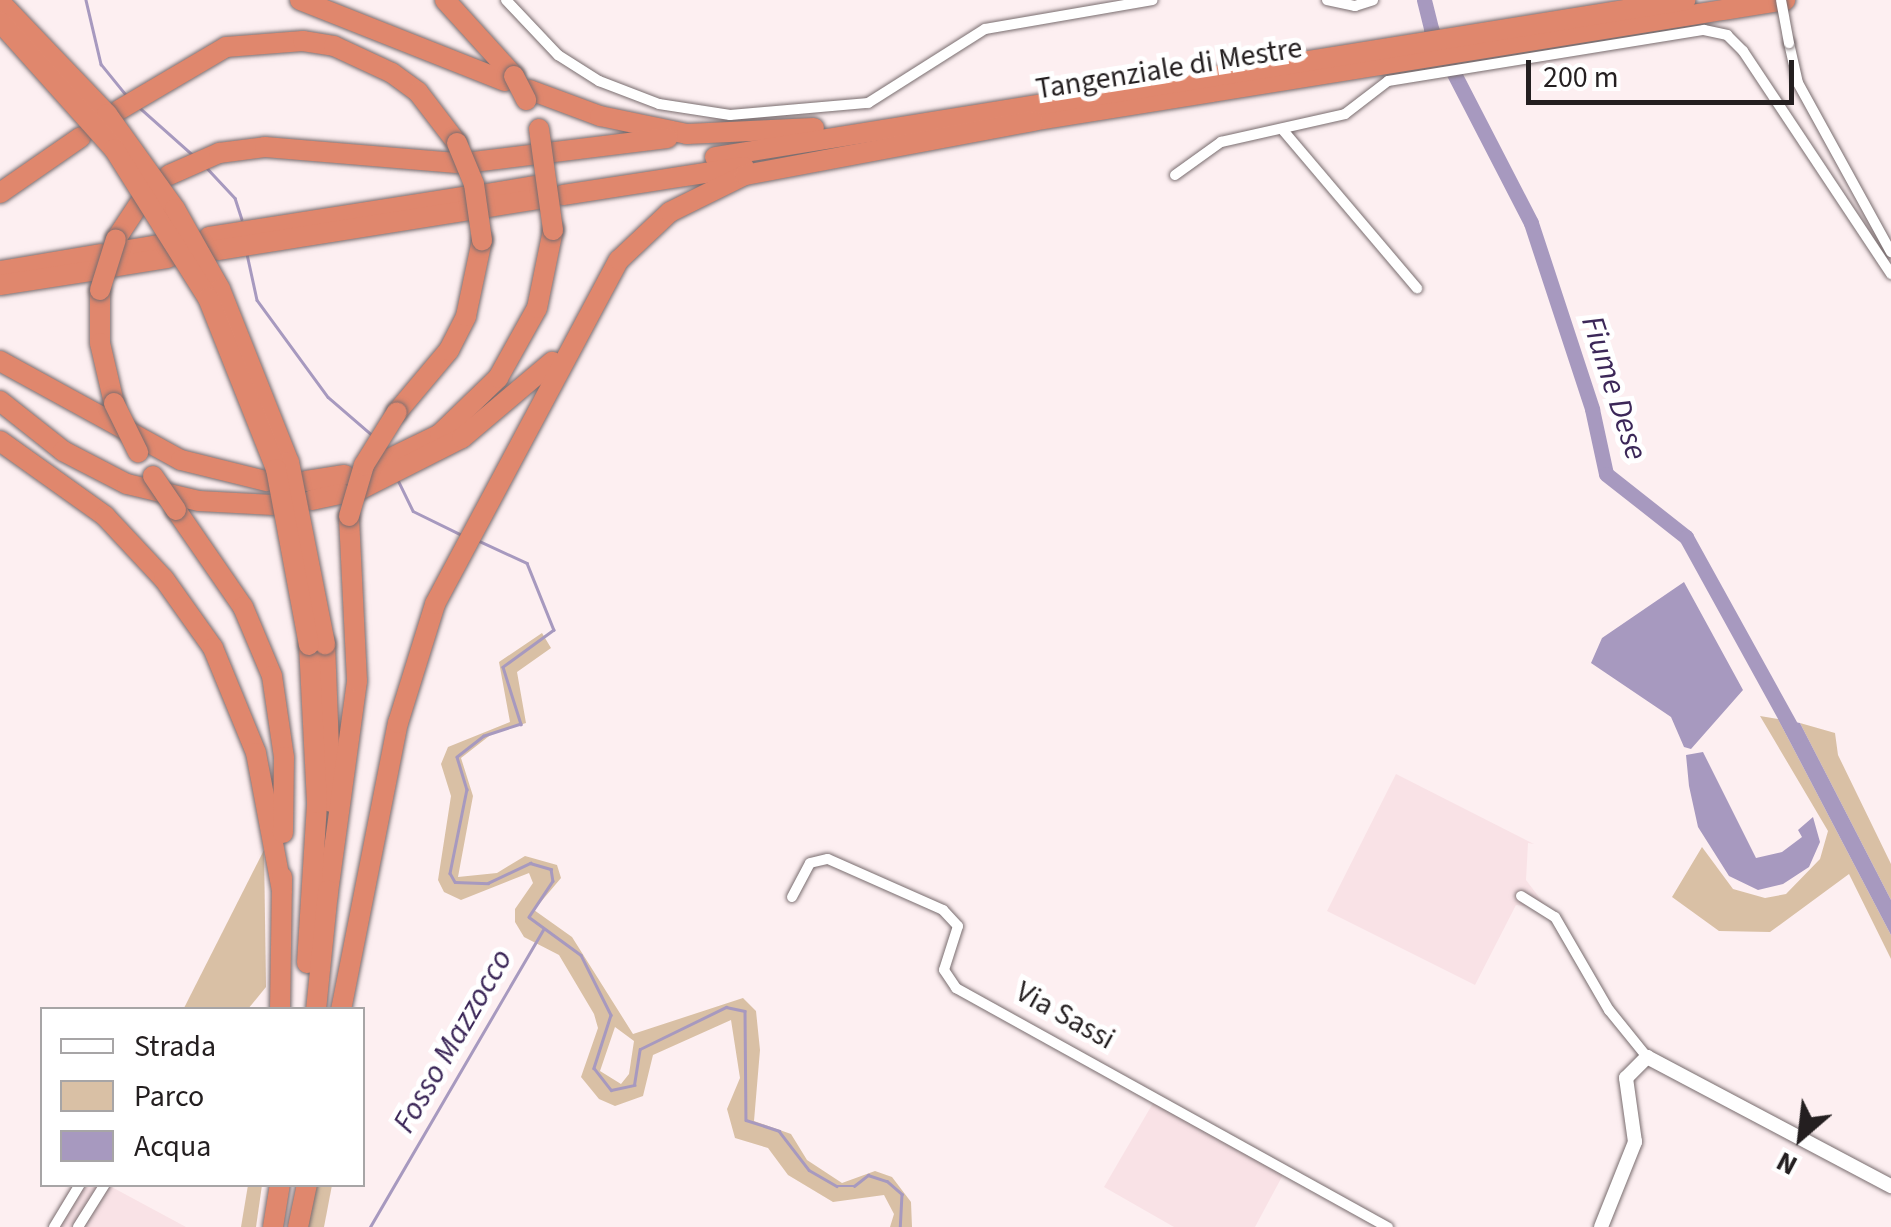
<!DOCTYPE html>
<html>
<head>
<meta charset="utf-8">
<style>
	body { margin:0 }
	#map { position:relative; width:1891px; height:1227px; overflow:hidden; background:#fdeff1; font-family:"Source Sans 3",sans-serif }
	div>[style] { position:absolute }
	.built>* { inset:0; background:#f9e2e6 }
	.green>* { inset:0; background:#d9c0a5 }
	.water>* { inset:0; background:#a799bf }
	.stream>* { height:2.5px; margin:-1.25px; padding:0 1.25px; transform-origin:1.25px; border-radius:1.25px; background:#a799bf }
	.river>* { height:15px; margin:-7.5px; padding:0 7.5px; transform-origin:7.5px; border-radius:7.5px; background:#a799bf }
	.roads { filter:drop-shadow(0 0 2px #796d6f) drop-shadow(0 0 2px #796d6f) }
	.minor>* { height:10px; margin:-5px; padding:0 5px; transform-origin:5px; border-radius:5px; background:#fff }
	.tertiary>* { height:14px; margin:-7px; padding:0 7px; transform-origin:7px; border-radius:7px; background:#fff }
	.motorway>* { height:20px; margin:-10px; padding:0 10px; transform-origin:10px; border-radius:10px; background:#e0876d }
	.bridges { filter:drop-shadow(0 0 2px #796d6f) drop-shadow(0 0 2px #796d6f) }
	.minor-bridge>* { height:10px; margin:-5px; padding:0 5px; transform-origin:5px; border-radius:5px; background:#fff }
	.motorway-bridge>* { height:20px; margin:-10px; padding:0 10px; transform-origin:10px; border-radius:10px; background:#e0876d }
	span { translate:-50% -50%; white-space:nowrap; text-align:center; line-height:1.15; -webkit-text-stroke:10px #fff; paint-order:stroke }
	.street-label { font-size:30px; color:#241f20 }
	.water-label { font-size:32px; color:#3c2758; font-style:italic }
	.legend { position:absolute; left:40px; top:1007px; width:325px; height:180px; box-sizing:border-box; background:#fff; border:2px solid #a7a5a6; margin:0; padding:12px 18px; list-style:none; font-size:30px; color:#241f20 }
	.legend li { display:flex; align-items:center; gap:20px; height:50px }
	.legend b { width:50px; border:2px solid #a7a5a6 }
	.north { position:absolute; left:1751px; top:1087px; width:100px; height:100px; -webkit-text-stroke:8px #fff; paint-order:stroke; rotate:208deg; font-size:28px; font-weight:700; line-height:40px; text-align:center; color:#241f20 }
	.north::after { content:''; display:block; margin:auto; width:35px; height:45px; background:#241f20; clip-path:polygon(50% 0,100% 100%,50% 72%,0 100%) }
	.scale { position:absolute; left:1526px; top:60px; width:268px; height:45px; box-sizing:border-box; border:5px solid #241f20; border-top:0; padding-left:12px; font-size:30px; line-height:35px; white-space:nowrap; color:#241f20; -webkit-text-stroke:8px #fff; paint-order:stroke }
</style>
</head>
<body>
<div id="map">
	<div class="built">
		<div style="clip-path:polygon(1396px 774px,1534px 844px,1528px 843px,1526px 880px,1548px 909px,1516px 905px,1475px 985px,1327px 911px)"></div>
		<div style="clip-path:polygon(1156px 1098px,1284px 1173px,1255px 1227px,1174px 1227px,1104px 1187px)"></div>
		<div style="clip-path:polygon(72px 1185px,108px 1185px,186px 1227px,59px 1227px,66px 1202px,59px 1207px)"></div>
	</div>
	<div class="green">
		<div style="clip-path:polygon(evenodd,542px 633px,551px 648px,517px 672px,526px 723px,493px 733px,461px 758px,473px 796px,458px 877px,497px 873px,525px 856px,557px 865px,561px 878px,534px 910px,572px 937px,633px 1034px,743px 998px,756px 1011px,760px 1050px,754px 1121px,791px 1134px,807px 1160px,842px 1183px,875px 1171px,892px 1177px,911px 1202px,912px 1227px,890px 1227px,894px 1214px,884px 1195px,833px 1202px,788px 1175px,768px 1148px,735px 1138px,727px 1109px,740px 1078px,731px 1020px,653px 1055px,643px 1096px,615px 1106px,599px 1099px,581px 1077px,598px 1028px,594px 1014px,559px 955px,524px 937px,515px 922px,515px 909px,533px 883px,529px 873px,461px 900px,444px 892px,438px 880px,451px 796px,441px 764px,448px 747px,510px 722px,499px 662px,542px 633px,615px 1027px,634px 1041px,629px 1074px,621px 1084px,600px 1071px,615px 1027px)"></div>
		<div style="clip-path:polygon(1760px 716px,1778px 719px,1891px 935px,1891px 959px,1849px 874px,1770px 932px,1719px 931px,1672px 897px,1702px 847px,1733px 889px,1765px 898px,1786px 894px,1820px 859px,1828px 831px)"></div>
		<div style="clip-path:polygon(1800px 723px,1835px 733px,1838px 755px,1891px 864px,1891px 900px)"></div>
		<div style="clip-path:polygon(264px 850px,266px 987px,248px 1009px,183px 1010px)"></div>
		<div style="clip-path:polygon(248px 1185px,262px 1185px,256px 1227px,241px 1227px)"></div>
		<div style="clip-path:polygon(317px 1185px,332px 1185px,324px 1227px,305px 1227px)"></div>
	</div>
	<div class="water">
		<div style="clip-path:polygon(1684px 582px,1743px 690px,1691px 749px,1684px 747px,1671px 717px,1591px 663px,1602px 638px)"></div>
		<div style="clip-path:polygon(1778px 719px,1800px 723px,1891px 900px,1891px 935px)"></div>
		<div style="clip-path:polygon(1703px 752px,1756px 858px,1782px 852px,1802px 837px,1798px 830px,1813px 817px,1820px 842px,1809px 867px,1783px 884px,1758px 890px,1729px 876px,1698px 827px,1689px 786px,1686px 755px)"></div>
	</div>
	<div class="stream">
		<div style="left:86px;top:0;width:66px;rotate:76.8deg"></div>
		<div style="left:101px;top:64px;width:41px;rotate:50.9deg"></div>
		<div style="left:140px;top:108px;width:72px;rotate:41.6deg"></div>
		<div style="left:207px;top:168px;width:41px;rotate:47deg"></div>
		<div style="left:235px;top:198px;width:22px;rotate:72deg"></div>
		<div style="left:247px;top:254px;width:47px;rotate:77.7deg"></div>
		<div style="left:257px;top:300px;width:120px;rotate:53.8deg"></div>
		<div style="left:328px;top:397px;width:58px;rotate:40.8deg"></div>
		<div style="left:398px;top:480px;width:34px;rotate:64deg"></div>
		<div style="left:413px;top:511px;width:52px;rotate:26.1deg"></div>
		<div style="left:477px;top:540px;width:55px;rotate:24.7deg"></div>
		<div style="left:527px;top:563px;width:72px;rotate:68.1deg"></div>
		<div style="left:554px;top:630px;width:63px;rotate:144deg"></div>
		<div style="left:503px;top:667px;width:60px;rotate:72.5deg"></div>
		<div style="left:521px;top:724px;width:39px;rotate:162deg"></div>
		<div style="left:484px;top:736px;width:34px;rotate:142deg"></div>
		<div style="left:457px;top:757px;width:34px;rotate:73deg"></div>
		<div style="left:467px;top:789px;width:86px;rotate:101.4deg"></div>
		<div style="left:450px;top:873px;width:10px;rotate:61deg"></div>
		<div style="left:455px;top:882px;width:33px;rotate:2deg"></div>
		<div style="left:488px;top:883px;width:47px;rotate:-25.5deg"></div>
		<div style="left:530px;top:863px;width:22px;rotate:16deg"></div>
		<div style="left:551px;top:869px;width:12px;rotate:81deg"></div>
		<div style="left:553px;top:881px;width:43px;rotate:123.7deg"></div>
		<div style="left:529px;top:917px;width:64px;rotate:36.2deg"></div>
		<div style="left:581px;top:955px;width:67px;rotate:63.4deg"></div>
		<div style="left:611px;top:1015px;width:56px;rotate:107.8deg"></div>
		<div style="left:594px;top:1068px;width:28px;rotate:52deg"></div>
		<div style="left:611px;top:1090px;width:24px;rotate:-12deg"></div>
		<div style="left:634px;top:1085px;width:36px;rotate:-81deg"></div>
		<div style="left:640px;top:1049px;width:96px;rotate:-26deg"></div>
		<div style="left:726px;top:1007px;width:19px;rotate:12deg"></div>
		<div style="left:745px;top:1011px;width:109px;rotate:89.5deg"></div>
		<div style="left:746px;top:1120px;width:35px;rotate:18deg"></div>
		<div style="left:779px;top:1131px;width:49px;rotate:52.4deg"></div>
		<div style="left:809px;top:1170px;width:32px;rotate:30deg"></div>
		<div style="left:837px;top:1186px;width:17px"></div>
		<div style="left:854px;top:1186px;width:18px;rotate:-38deg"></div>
		<div style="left:868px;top:1175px;width:20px;rotate:18deg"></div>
		<div style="left:887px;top:1181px;width:20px;rotate:41deg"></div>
		<div style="left:902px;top:1194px;width:33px;rotate:93deg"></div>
		<div style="left:370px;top:1227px;width:344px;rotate:-59.8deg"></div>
	</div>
	<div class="river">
		<div style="left:1424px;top:0;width:30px;rotate:76deg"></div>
		<div style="left:1431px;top:29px;width:218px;rotate:62.7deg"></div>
		<div style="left:1531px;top:223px;width:196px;rotate:71.8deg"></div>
		<div style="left:1592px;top:409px;width:66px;rotate:77.8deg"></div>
		<div style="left:1606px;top:474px;width:102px;rotate:38.2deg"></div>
		<div style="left:1686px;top:537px;width:227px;rotate:61.1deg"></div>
	</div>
	<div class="roads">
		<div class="minor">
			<div style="left:506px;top:0;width:76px;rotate:46.6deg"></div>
			<div style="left:558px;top:55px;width:49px;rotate:32.4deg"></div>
			<div style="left:599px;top:81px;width:64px;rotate:21deg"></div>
			<div style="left:659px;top:104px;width:72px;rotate:8.8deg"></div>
			<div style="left:730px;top:115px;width:139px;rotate:-5deg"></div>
			<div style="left:868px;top:103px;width:138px;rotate:-32.3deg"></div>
			<div style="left:985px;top:29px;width:170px;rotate:-9.8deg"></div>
			<div style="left:1327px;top:0;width:29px;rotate:12deg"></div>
			<div style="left:1355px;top:6px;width:19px;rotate:-18deg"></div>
			<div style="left:1789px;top:43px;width:41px;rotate:77.3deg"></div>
			<div style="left:1798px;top:83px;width:193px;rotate:61.2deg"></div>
			<div style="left:1282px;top:129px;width:209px;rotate:49.7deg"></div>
			<div style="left:1175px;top:175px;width:57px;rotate:-35.7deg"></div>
			<div style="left:1221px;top:142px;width:127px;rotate:-12.7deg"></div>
			<div style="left:1345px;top:114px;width:54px;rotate:-37.5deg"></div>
			<div style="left:1388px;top:81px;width:320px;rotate:-9.2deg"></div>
			<div style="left:1704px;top:30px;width:24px;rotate:12deg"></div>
			<div style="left:1727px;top:35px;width:23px;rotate:45deg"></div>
			<div style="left:1743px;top:51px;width:268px;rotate:56.4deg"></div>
			<div style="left:1521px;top:896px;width:40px;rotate:32deg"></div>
			<div style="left:1555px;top:917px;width:108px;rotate:59.9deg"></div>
			<div style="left:1609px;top:1010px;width:60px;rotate:51deg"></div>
			<div style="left:792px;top:897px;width:38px;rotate:-62deg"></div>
			<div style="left:810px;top:863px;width:18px;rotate:-13deg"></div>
			<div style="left:828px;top:859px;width:126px;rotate:23.9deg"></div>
			<div style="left:943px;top:910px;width:22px;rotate:47deg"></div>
			<div style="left:958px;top:926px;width:46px;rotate:107.7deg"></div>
			<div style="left:944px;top:970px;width:22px;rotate:56deg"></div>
			<div style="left:956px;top:988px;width:494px;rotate:29deg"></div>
			<div style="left:54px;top:1227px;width:50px;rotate:-58.8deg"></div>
			<div style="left:78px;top:1227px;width:51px;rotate:-57.9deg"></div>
		</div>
		<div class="tertiary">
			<div style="left:1601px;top:1227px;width:92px;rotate:-68.2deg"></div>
			<div style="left:1635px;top:1142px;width:65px;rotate:-98deg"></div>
			<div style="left:1626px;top:1078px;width:30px;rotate:-45deg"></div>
			<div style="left:1647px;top:1057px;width:276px;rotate:27.9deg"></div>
		</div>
		<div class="motorway">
			<div style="left:300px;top:0;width:220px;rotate:21.6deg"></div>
			<div style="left:445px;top:0;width:103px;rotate:47.8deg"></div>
			<div style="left:530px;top:90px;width:75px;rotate:20.4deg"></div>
			<div style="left:600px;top:116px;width:89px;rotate:11.7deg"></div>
			<div style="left:687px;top:134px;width:127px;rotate:-2.7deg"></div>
			<div style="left:119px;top:110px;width:124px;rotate:-30.5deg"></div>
			<div style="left:226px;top:47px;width:77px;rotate:-4.5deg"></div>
			<div style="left:303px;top:41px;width:31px;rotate:9deg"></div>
			<div style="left:334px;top:46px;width:64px;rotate:25deg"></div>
			<div style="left:392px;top:73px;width:32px;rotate:36deg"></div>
			<div style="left:418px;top:92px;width:64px;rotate:52.6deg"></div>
			<div style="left:1020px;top:123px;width:775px;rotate:-9.13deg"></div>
			<div style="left:715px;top:157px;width:983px;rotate:-9.19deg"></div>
			<div style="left:473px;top:162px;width:196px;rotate:-7deg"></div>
			<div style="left:169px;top:175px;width:55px;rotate:-23.7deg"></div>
			<div style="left:219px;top:153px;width:46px;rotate:-7.4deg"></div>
			<div style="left:265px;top:147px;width:192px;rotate:4.8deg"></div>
			<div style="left:0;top:193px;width:98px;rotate:-34.7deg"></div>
			<div style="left:486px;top:194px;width:50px;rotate:-9.3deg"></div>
			<div style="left:563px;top:195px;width:183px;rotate:-8.8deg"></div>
			<div style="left:488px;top:207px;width:58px;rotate:-9deg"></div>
			<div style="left:209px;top:237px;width:262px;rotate:-9deg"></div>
			<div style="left:116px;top:239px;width:42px;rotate:-56.7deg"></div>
			<div style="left:218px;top:250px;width:256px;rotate:-9deg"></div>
			<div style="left:116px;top:252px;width:44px;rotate:-9.2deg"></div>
			<div style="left:111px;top:267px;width:58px;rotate:-9deg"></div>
			<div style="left:0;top:271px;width:102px;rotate:-9.6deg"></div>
			<div style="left:0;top:285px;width:98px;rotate:-8.8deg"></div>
			<div style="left:100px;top:290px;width:53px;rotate:90deg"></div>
			<div style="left:100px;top:343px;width:62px;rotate:76.9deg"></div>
			<div style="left:0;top:361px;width:206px;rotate:28.7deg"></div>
			<div style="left:181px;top:460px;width:88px;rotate:13.9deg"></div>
			<div style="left:0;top:401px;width:80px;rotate:38.4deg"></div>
			<div style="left:63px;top:451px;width:72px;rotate:27.3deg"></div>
			<div style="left:127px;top:484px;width:74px;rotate:13.3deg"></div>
			<div style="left:199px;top:501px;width:74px;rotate:3.1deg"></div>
			<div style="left:397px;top:412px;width:81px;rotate:-50deg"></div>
			<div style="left:449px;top:350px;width:38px;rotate:-63deg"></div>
			<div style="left:466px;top:316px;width:78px;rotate:-78.1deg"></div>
			<div style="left:0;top:441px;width:129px;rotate:35.5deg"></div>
			<div style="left:105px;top:516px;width:86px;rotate:46.9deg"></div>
			<div style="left:164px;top:579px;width:85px;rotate:54.6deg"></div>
			<div style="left:213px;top:648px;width:113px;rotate:67.7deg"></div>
			<div style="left:256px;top:753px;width:140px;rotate:79.3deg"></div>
			<div style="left:366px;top:470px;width:82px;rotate:-25.9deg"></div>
			<div style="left:440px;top:434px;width:81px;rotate:-44deg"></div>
			<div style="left:498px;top:378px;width:80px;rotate:-60.9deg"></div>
			<div style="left:537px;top:308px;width:80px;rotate:-78.4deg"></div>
			<div style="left:306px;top:481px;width:39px;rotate:-9deg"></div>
			<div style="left:361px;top:489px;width:113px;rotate:-26.8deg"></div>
			<div style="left:462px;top:438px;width:118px;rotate:-40.2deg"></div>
			<div style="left:312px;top:500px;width:30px;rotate:-12deg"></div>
			<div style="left:176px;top:510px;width:118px;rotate:55.4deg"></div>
			<div style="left:243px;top:607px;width:75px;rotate:67.2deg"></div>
			<div style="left:272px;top:676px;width:82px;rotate:81.6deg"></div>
			<div style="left:284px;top:757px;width:76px;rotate:90.8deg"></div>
			<div style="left:325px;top:644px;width:158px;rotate:87.8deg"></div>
			<div style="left:327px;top:900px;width:221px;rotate:-82.2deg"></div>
			<div style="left:357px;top:681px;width:165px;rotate:-92.8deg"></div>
			<div style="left:307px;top:963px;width:160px;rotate:-86.4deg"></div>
			<div style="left:317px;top:803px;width:158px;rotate:-92.9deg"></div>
			<div style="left:280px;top:1010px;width:133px;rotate:-89.1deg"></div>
			<div style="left:316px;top:1010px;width:120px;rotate:-84.2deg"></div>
			<div style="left:341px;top:1010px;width:293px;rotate:-78.8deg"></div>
			<div style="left:398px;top:723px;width:125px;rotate:-72.7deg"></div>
			<div style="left:435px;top:604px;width:390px;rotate:-61.9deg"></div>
			<div style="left:619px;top:260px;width:70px;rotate:-43.3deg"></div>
			<div style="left:670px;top:212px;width:84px;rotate:-26.3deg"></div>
			<div style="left:745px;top:175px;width:293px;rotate:-10.6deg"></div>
			<div style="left:273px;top:1227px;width:44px;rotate:-80.8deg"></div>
			<div style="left:298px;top:1227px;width:44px;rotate:-78.2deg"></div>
		</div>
	</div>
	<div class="bridges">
		<div class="minor-bridge">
			<div style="left:1781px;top:0;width:44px;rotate:79.5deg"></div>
		</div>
		<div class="motorway-bridge">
			<div style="left:0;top:2px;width:155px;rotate:46.3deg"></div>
			<div style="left:107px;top:114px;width:117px;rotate:54.4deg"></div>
			<div style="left:175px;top:209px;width:92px;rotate:60.6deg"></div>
			<div style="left:220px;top:289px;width:186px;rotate:68.3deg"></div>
			<div style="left:289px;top:462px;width:186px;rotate:78.8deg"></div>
			<div style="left:0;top:22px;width:171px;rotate:48.1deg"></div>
			<div style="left:114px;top:149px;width:176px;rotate:57.8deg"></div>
			<div style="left:208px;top:298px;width:184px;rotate:68.3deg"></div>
			<div style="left:276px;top:469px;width:179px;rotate:79.4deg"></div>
			<div style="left:514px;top:76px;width:27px;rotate:63deg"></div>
			<div style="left:539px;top:129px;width:102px;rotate:82.1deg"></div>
			<div style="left:457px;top:143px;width:44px;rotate:67.5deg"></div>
			<div style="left:474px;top:184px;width:57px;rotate:81.9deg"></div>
			<div style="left:100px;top:290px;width:53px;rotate:-72.6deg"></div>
			<div style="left:114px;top:403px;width:55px;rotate:63.9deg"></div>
			<div style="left:153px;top:476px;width:41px;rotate:55.9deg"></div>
			<div style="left:349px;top:516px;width:53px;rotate:-73.6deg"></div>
			<div style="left:364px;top:465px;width:62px;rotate:-58.1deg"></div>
		</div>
	</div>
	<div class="street-label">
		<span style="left:1169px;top:69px;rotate:-9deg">Tangenziale di Mestre</span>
		<span style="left:1065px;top:1016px;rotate:29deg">Via Sassi</span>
	</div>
	<div class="water-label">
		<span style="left:1614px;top:388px;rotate:72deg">Fiume Dese</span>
		<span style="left:453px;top:1041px;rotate:-60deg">Fosso Mazzocco</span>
	</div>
	<ul class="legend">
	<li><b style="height:12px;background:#fff"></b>Strada</li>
	<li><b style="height:28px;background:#d9c0a5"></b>Parco</li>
	<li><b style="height:28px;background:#a799bf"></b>Acqua</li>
	</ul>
	<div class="north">N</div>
	<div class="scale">200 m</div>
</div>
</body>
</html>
